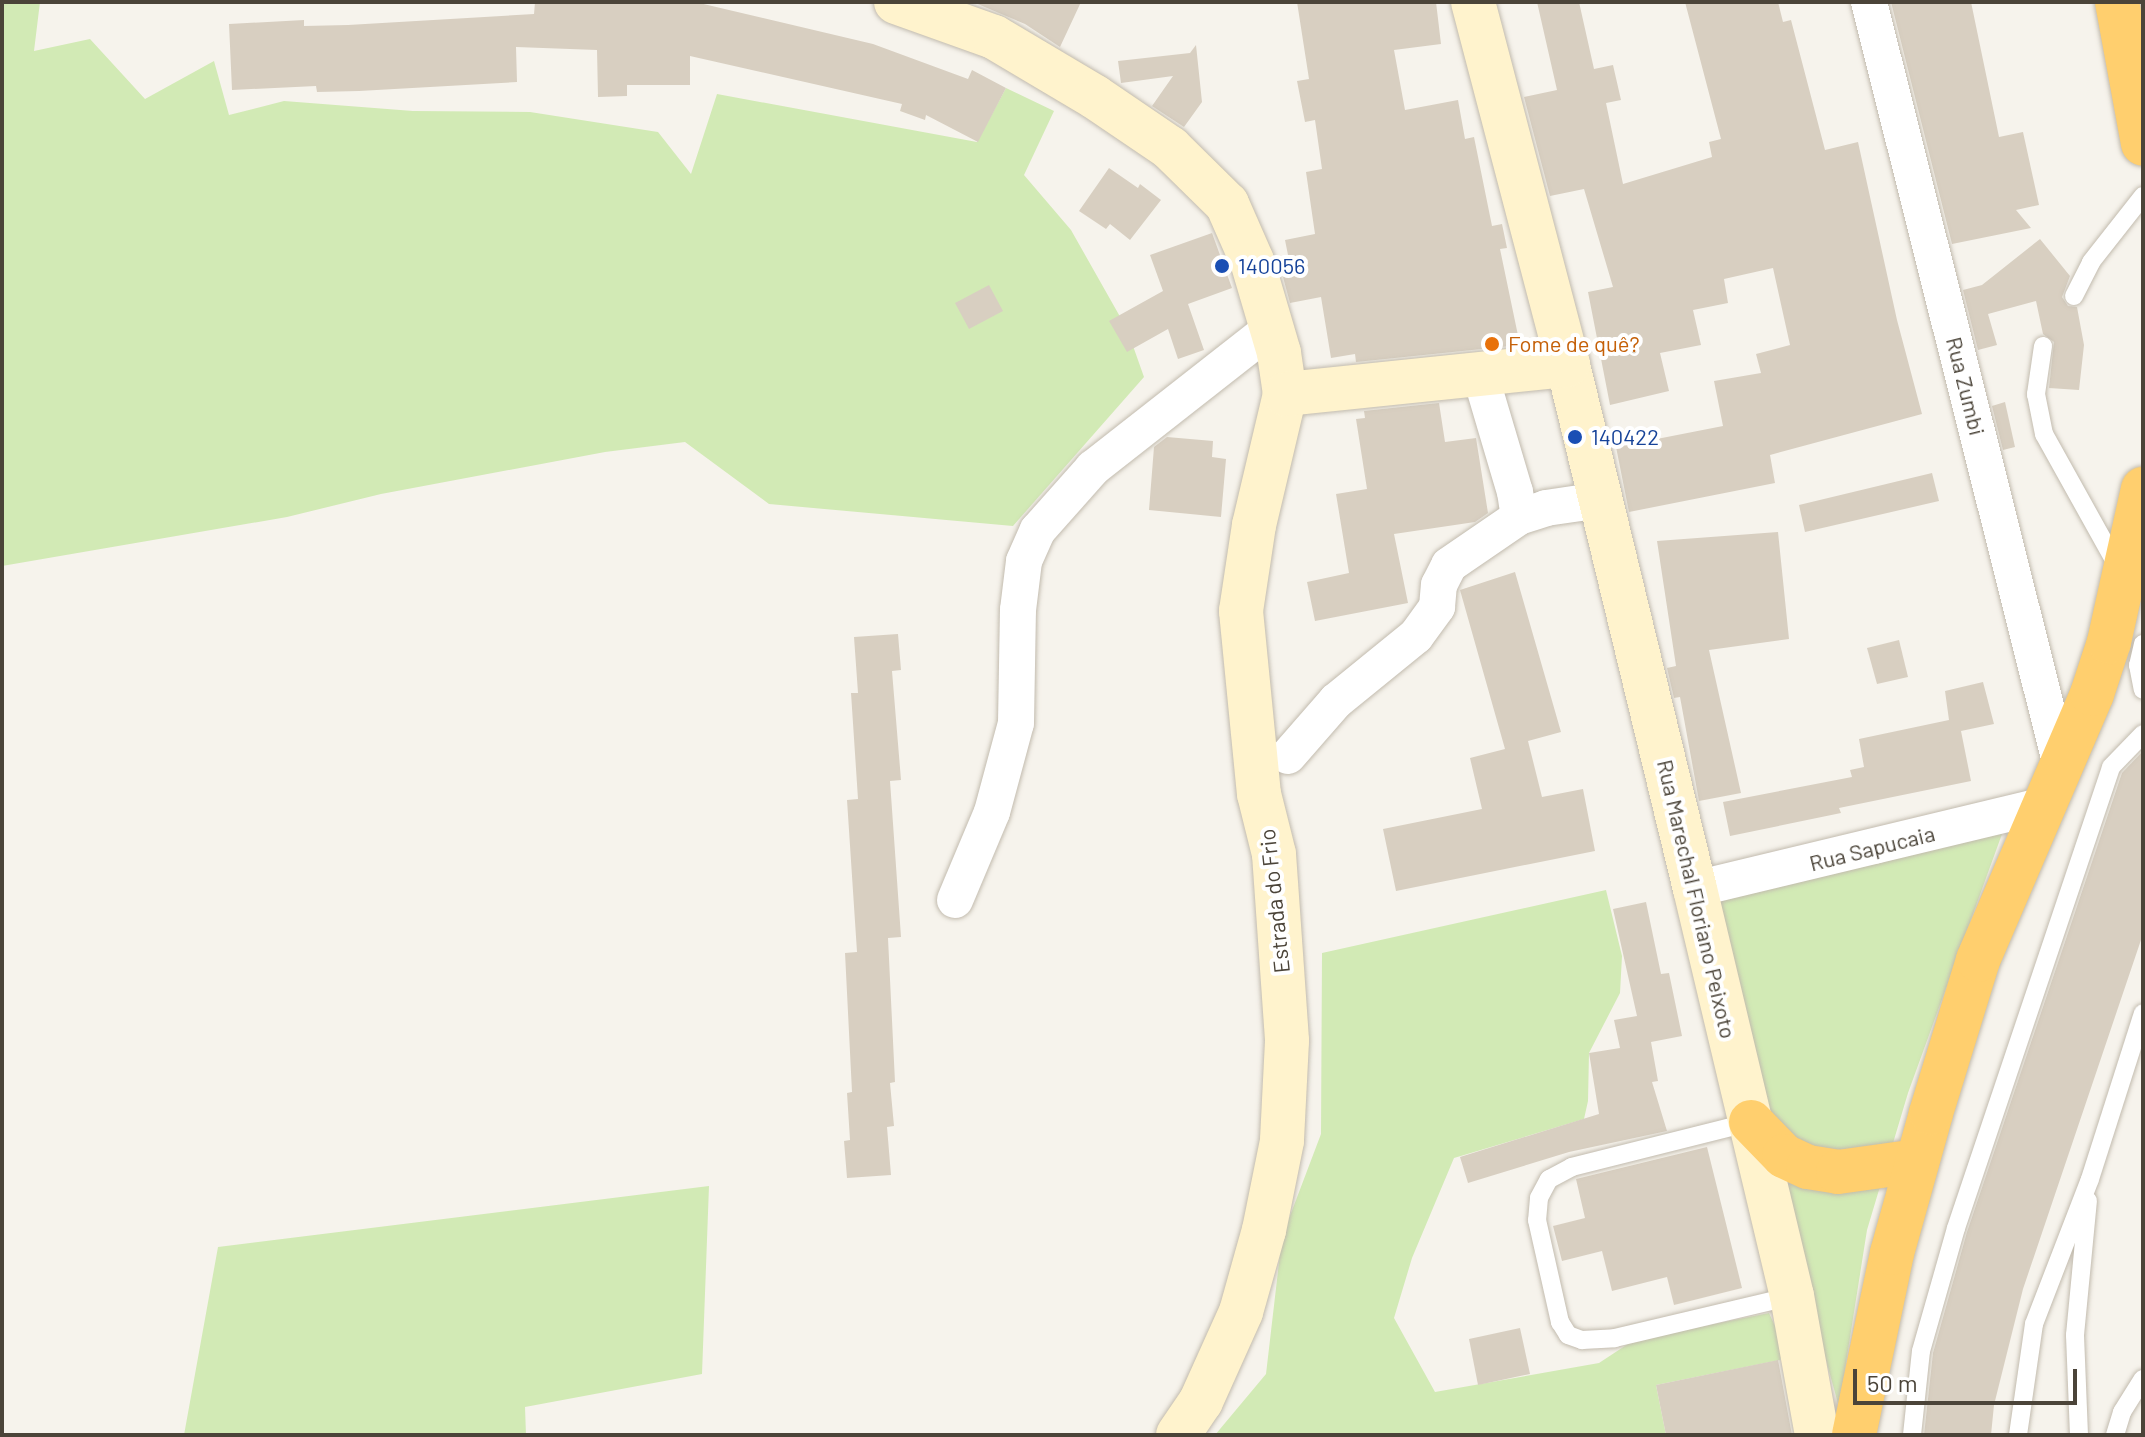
<!DOCTYPE html>
<html>
<head>
<meta charset="utf-8">
<style>
	body { margin:0 }
	#map { position:relative; width:2145px; height:1437px; overflow:hidden; background:#f6f3ec; font-family:Barlow,sans-serif }
	div>[style] { position:absolute }
	.green>* { inset:0; background:#d2eab5 }
	.building>* { inset:0; background:#d8cfc1 }
	.roads { filter:drop-shadow(0 0 2px #c2bbae) drop-shadow(0 0 2px #c2bbae) }
	.lane>* { height:18px; margin:-9px; padding:0 9px; transform-origin:9px; border-radius:9px; background:#fff }
	.street>* { height:36px; margin:-18px; padding:0 18px; transform-origin:18px; border-radius:18px; background:#fff }
	.secondary>* { height:44px; margin:-22px; padding:0 22px; transform-origin:22px; border-radius:22px; background:#fff3cd }
	.highway>* { height:44px; margin:-22px; padding:0 22px; transform-origin:22px; border-radius:22px; background:#ffcf6e }
	.dots>* { width:22px; height:22px; translate:-50% -50%; box-sizing:border-box; border:4px solid #fff; border-radius:50% }
	span { translate:-50% -50%; white-space:nowrap; text-align:center; line-height:1.15; -webkit-text-stroke:8px #fff; paint-order:stroke }
	.transit-label { font-size:22px; color:#164399 }
	.left { translate:0 -50%; text-align:left }
	.food-label { font-size:22px; color:#c56008 }
	.street-label { font-size:22px; color:#4b4439 }
	.frame { position:absolute; inset:0; border:4px solid #4b4439; pointer-events:none }
	.scale { position:absolute; left:1853px; top:1369px; width:224px; height:36px; box-sizing:border-box; border:4px solid #4b4439; border-top:0; padding-left:10px; font-size:24px; line-height:28px; white-space:nowrap; color:#4b4439; -webkit-text-stroke:6px #fff; paint-order:stroke }
</style>
</head>
<body>
<div id="map">
	<div class="green">
		<div style="clip-path:polygon(2px 2px,40px 2px,34px 51px,90px 39px,145px 99px,214px 61px,229px 115px,284px 101px,413px 111px,530px 112px,658px 132px,691px 174px,717px 94px,977px 142px,1006px 88px,1054px 111px,1024px 175px,1071px 230px,1127px 329px,1144px 377px,1013px 526px,769px 504px,685px 442px,605px 452px,381px 494px,287px 517px,2px 566px)"></div>
		<div style="clip-path:polygon(2006px 823px,1908px 1093px,1867px 1230px,1839px 1407px,1770px 1158px,1716px 894px)"></div>
		<div style="clip-path:polygon(1606px 890px,1622px 956px,1620px 993px,1589px 1053px,1588px 1101px,1584px 1119px,1454px 1158px,1412px 1258px,1394px 1318px,1435px 1392px,1599px 1363px,1634px 1340px,1769px 1313px,1785px 1348px,1780px 1360px,1656px 1385px,1666px 1435px,1215px 1435px,1266px 1374px,1282px 1237px,1321px 1134px,1322px 953px)"></div>
		<div style="clip-path:polygon(709px 1186px,702px 1374px,525px 1407px,526px 1435px,184px 1435px,218px 1247px)"></div>
	</div>
	<div class="building">
		<div style="clip-path:polygon(535px 2px,695px 2px,873px 44px,968px 79px,972px 70px,1006px 88px,978px 142px,926px 115px,925px 120px,900px 111px,902px 104px,690px 56px,690px 85px,627px 85px,627px 96px,598px 97px,597px 50px,516px 47px,517px 82px,359px 91px,317px 92px,316px 86px,232px 90px,229px 24px,304px 20px,304px 26px,348px 25px,534px 14px)"></div>
		<div style="clip-path:polygon(973px 2px,1081px 2px,1060px 47px,1025px 24px)"></div>
		<div style="clip-path:polygon(1297px 2px,1436px 2px,1441px 44px,1394px 50px,1405px 110px,1458px 100px,1465px 139px,1474px 137px,1492px 226px,1502px 224px,1507px 248px,1500px 249px,1520px 345px,1356px 362px,1355px 354px,1331px 358px,1321px 297px,1290px 303px,1283px 277px,1292px 275px,1285px 240px,1315px 234px,1306px 172px,1322px 169px,1315px 120px,1305px 122px,1297px 81px,1309px 79px)"></div>
		<div style="clip-path:polygon(1537px 2px,1579px 2px,1594px 69px,1613px 65px,1621px 100px,1606px 103px,1623px 184px,1712px 157px,1709px 142px,1721px 139px,1685px 2px,1778px 2px,1783px 22px,1791px 20px,1825px 150px,1858px 142px,1897px 320px,1922px 414px,1770px 455px,1775px 483px,1629px 512px,1616px 447px,1723px 426px,1714px 381px,1761px 373px,1756px 354px,1790px 345px,1773px 268px,1724px 279px,1728px 303px,1693px 310px,1701px 345px,1660px 353px,1669px 391px,1610px 405px,1588px 292px,1613px 287px,1584px 189px,1550px 196px,1524px 97px,1557px 90px)"></div>
		<div style="clip-path:polygon(1891px 2px,1971px 2px,1999px 137px,2023px 132px,2039px 205px,2016px 210px,2031px 228px,1952px 244px)"></div>
		<div style="clip-path:polygon(1196px 45px,1202px 102px,1184px 127px,1152px 106px,1173px 76px,1121px 83px,1118px 61px,1190px 53px)"></div>
		<div style="clip-path:polygon(1109px 168px,1138px 188px,1140px 184px,1161px 200px,1130px 240px,1110px 224px,1106px 229px,1079px 211px)"></div>
		<div style="clip-path:polygon(1212px 233px,1232px 288px,1188px 304px,1204px 350px,1178px 359px,1168px 329px,1127px 352px,1109px 321px,1163px 291px,1150px 255px)"></div>
		<div style="clip-path:polygon(2040px 239px,2070px 276px,2062px 297px,2068px 306px,2077px 307px,2084px 345px,2079px 390px,2049px 388px,2054px 342px,2043px 334px,2036px 301px,1988px 314px,1997px 345px,1978px 350px,1963px 290px,1982px 285px)"></div>
		<div style="clip-path:polygon(989px 285px,1003px 311px,969px 329px,955px 303px)"></div>
		<div style="clip-path:polygon(2005px 402px,2015px 447px,2003px 450px,1992px 406px)"></div>
		<div style="clip-path:polygon(1439px 403px,1445px 442px,1476px 438px,1488px 513px,1475px 522px,1394px 534px,1408px 603px,1315px 621px,1307px 582px,1349px 573px,1336px 494px,1367px 489px,1356px 419px,1365px 418px,1364px 411px)"></div>
		<div style="clip-path:polygon(1167px 437px,1213px 441px,1212px 457px,1226px 459px,1221px 517px,1149px 510px,1154px 447px)"></div>
		<div style="clip-path:polygon(1932px 473px,1939px 501px,1805px 532px,1799px 505px)"></div>
		<div style="clip-path:polygon(1778px 532px,1789px 639px,1709px 650px,1741px 793px,1699px 801px,1680px 697px,1674px 698px,1667px 668px,1676px 666px,1657px 541px)"></div>
		<div style="clip-path:polygon(1515px 572px,1561px 732px,1528px 741px,1542px 797px,1583px 789px,1595px 851px,1396px 891px,1383px 829px,1482px 809px,1470px 758px,1505px 749px,1460px 590px)"></div>
		<div style="clip-path:polygon(898px 634px,901px 670px,892px 671px,901px 780px,890px 781px,901px 937px,888px 938px,895px 1082px,890px 1083px,894px 1126px,887px 1127px,891px 1175px,847px 1178px,844px 1141px,850px 1140px,847px 1093px,852px 1092px,845px 953px,857px 952px,847px 800px,858px 799px,851px 693px,858px 693px,854px 637px)"></div>
		<div style="clip-path:polygon(1899px 640px,1908px 677px,1877px 684px,1867px 648px)"></div>
		<div style="clip-path:polygon(1983px 682px,1994px 724px,1961px 731px,1971px 781px,1839px 808px,1841px 813px,1730px 836px,1723px 802px,1852px 777px,1850px 770px,1864px 767px,1859px 739px,1949px 720px,1945px 691px)"></div>
		<div style="clip-path:polygon(2143px 751px,2143px 934px,2023px 1289px,1994px 1405px,1991px 1435px,1924px 1435px,1933px 1353px,1967px 1232px,2122px 773px)"></div>
		<div style="clip-path:polygon(1646px 902px,1661px 974px,1669px 973px,1682px 1036px,1651px 1042px,1658px 1081px,1652px 1082px,1667px 1131px,1569px 1152px,1468px 1183px,1460px 1157px,1599px 1114px,1589px 1053px,1620px 1048px,1614px 1020px,1637px 1016px,1613px 909px)"></div>
		<div style="clip-path:polygon(1707px 1147px,1742px 1288px,1674px 1305px,1667px 1277px,1612px 1291px,1602px 1251px,1562px 1261px,1553px 1226px,1585px 1218px,1576px 1179px)"></div>
		<div style="clip-path:polygon(1520px 1328px,1530px 1374px,1478px 1385px,1469px 1339px)"></div>
		<div style="clip-path:polygon(1778px 1360px,1792px 1435px,1666px 1435px,1656px 1385px)"></div>
	</div>
	<div class="roads">
		<div class="lane">
			<div style="left:2074px;top:296px;width:38px;rotate:-63deg"></div>
			<div style="left:2091px;top:262px;width:84px;rotate:-51.8deg"></div>
			<div style="left:2043px;top:346px;width:49px;rotate:98.3deg"></div>
			<div style="left:2036px;top:394px;width:41px;rotate:78.7deg"></div>
			<div style="left:2044px;top:434px;width:152px;rotate:60.9deg"></div>
			<div style="left:2143px;top:644px;width:22px;rotate:103deg"></div>
			<div style="left:2138px;top:665px;width:25px;rotate:79deg"></div>
			<div style="left:1751px;top:1122px;width:185px;rotate:165.9deg"></div>
			<div style="left:1572px;top:1167px;width:26px;rotate:152deg"></div>
			<div style="left:1549px;top:1179px;width:21px;rotate:118deg"></div>
			<div style="left:1539px;top:1198px;width:22px;rotate:95deg"></div>
			<div style="left:1537px;top:1220px;width:105px;rotate:77.3deg"></div>
			<div style="left:1560px;top:1322px;width:15px;rotate:58deg"></div>
			<div style="left:1568px;top:1335px;width:15px;rotate:20deg"></div>
			<div style="left:1582px;top:1340px;width:33px;rotate:-3deg"></div>
			<div style="left:1615px;top:1338px;width:182px;rotate:-13.3deg"></div>
			<div style="left:1912px;top:1435px;width:84px;rotate:-83.9deg"></div>
			<div style="left:1921px;top:1351px;width:128px;rotate:-74.1deg"></div>
			<div style="left:1956px;top:1228px;width:486px;rotate:-71.4deg"></div>
			<div style="left:2111px;top:767px;width:46px;rotate:-45.9deg"></div>
			<div style="left:2018px;top:1435px;width:112px;rotate:-81.8deg"></div>
			<div style="left:2034px;top:1324px;width:155px;rotate:-68.9deg"></div>
			<div style="left:2090px;top:1179px;width:174px;rotate:-72.3deg"></div>
			<div style="left:2079px;top:1435px;width:100px;rotate:-92.3deg"></div>
			<div style="left:2075px;top:1335px;width:135px;rotate:-84.5deg"></div>
			<div style="left:2115px;top:1435px;width:24px;rotate:-73deg"></div>
			<div style="left:2122px;top:1412px;width:39px;rotate:-58deg"></div>
		</div>
		<div class="street">
			<div style="left:1869px;top:2px;width:792px;rotate:75.89deg"></div>
			<div style="left:1480px;top:374px;width:123px;rotate:73.5deg"></div>
			<div style="left:1515px;top:492px;width:25px;rotate:81deg"></div>
			<div style="left:1288px;top:756px;width:73px;rotate:-48.9deg"></div>
			<div style="left:1336px;top:701px;width:103px;rotate:-39.1deg"></div>
			<div style="left:1416px;top:636px;width:36px;rotate:-54deg"></div>
			<div style="left:1437px;top:607px;width:22px;rotate:-85deg"></div>
			<div style="left:1439px;top:585px;width:22px;rotate:-63deg"></div>
			<div style="left:1449px;top:565px;width:85px;rotate:-34.4deg"></div>
			<div style="left:1519px;top:517px;width:28px;rotate:-18deg"></div>
			<div style="left:1546px;top:508px;width:56px;rotate:-8.3deg"></div>
			<div style="left:1695px;top:889px;width:363px;rotate:-13.5deg"></div>
			<div style="left:955px;top:900px;width:95px;rotate:-67.2deg"></div>
			<div style="left:992px;top:812px;width:92px;rotate:-74.9deg"></div>
			<div style="left:1016px;top:723px;width:113px;rotate:-89deg"></div>
			<div style="left:1018px;top:610px;width:49px;rotate:-83deg"></div>
			<div style="left:1024px;top:561px;width:34px;rotate:-66deg"></div>
			<div style="left:1038px;top:530px;width:83px;rotate:-48.4deg"></div>
			<div style="left:1093px;top:468px;width:229px;rotate:-38.1deg"></div>
		</div>
		<div class="secondary">
			<div style="left:896px;top:2px;width:104px;rotate:19.7deg"></div>
			<div style="left:994px;top:37px;width:117px;rotate:30.7deg"></div>
			<div style="left:1095px;top:97px;width:91px;rotate:34.2deg"></div>
			<div style="left:1170px;top:148px;width:80px;rotate:44.5deg"></div>
			<div style="left:1227px;top:204px;width:62px;rotate:66.3deg"></div>
			<div style="left:1252px;top:261px;width:96px;rotate:73.6deg"></div>
			<div style="left:1279px;top:353px;width:41px;rotate:81.7deg"></div>
			<div style="left:1285px;top:394px;width:135px;rotate:103.3deg"></div>
			<div style="left:1254px;top:525px;width:87px;rotate:98.6deg"></div>
			<div style="left:1241px;top:611px;width:184px;rotate:84.4deg"></div>
			<div style="left:1259px;top:794px;width:62px;rotate:76deg"></div>
			<div style="left:1274px;top:854px;width:187px;rotate:86deg"></div>
			<div style="left:1287px;top:1041px;width:100px;rotate:92.9deg"></div>
			<div style="left:1282px;top:1141px;width:91px;rotate:101.4deg"></div>
			<div style="left:1264px;top:1230px;width:85px;rotate:105.7deg"></div>
			<div style="left:1241px;top:1312px;width:98px;rotate:114.2deg"></div>
			<div style="left:1201px;top:1401px;width:41px;rotate:124.1deg"></div>
			<div style="left:1473px;top:2px;width:375px;rotate:75.3deg"></div>
			<div style="left:1568px;top:365px;width:539px;rotate:76.38deg"></div>
			<div style="left:1695px;top:889px;width:418px;rotate:76.6deg"></div>
			<div style="left:1792px;top:1296px;width:141px;rotate:79.8deg"></div>
			<div style="left:1285px;top:394px;width:284px;rotate:-5.9deg"></div>
		</div>
		<div class="highway">
			<div style="left:2117px;top:2px;width:144px;rotate:79.6deg"></div>
			<div style="left:1751px;top:1122px;width:47px;rotate:45.9deg"></div>
			<div style="left:1784px;top:1156px;width:26px;rotate:25deg"></div>
			<div style="left:1808px;top:1167px;width:30px;rotate:9deg"></div>
			<div style="left:1838px;top:1172px;width:80px;rotate:-7.9deg"></div>
			<div style="left:1854px;top:1435px;width:186px;rotate:-78.2deg"></div>
			<div style="left:1892px;top:1253px;width:145px;rotate:-74.4deg"></div>
			<div style="left:1931px;top:1113px;width:160px;rotate:-72.9deg"></div>
			<div style="left:1978px;top:960px;width:289px;rotate:-66.8deg"></div>
			<div style="left:2092px;top:694px;width:55px;rotate:-71.9deg"></div>
			<div style="left:2109px;top:642px;width:157px;rotate:-77.5deg"></div>
		</div>
	</div>
	<div class="dots">
		<div style="left:1222px;top:266px;background:#1a4fb4"></div>
		<div style="left:1492px;top:344px;background:#e8710a"></div>
		<div style="left:1575px;top:437px;background:#1a4fb4"></div>
	</div>
	<div class="transit-label">
		<span class="left" style="left:1238px;top:266px">140056</span>
		<span class="left" style="left:1591px;top:437px">140422</span>
	</div>
	<div class="food-label">
		<span class="left" style="left:1508px;top:344px">Fome de quê?</span>
	</div>
	<div class="street-label">
		<span style="left:1966px;top:386px;rotate:76deg">Rua Zumbi</span>
		<span style="left:1872px;top:848px;rotate:-14deg">Rua Sapucaia</span>
		<span style="left:1697px;top:899px;rotate:77deg">Rua Marechal Floriano Peixoto</span>
		<span style="left:1274px;top:901px;rotate:-96deg">Estrada do Frio</span>
	</div>
	<div class="frame"></div>
	<div class="scale">50 m</div>
</div>
</body>
</html>
